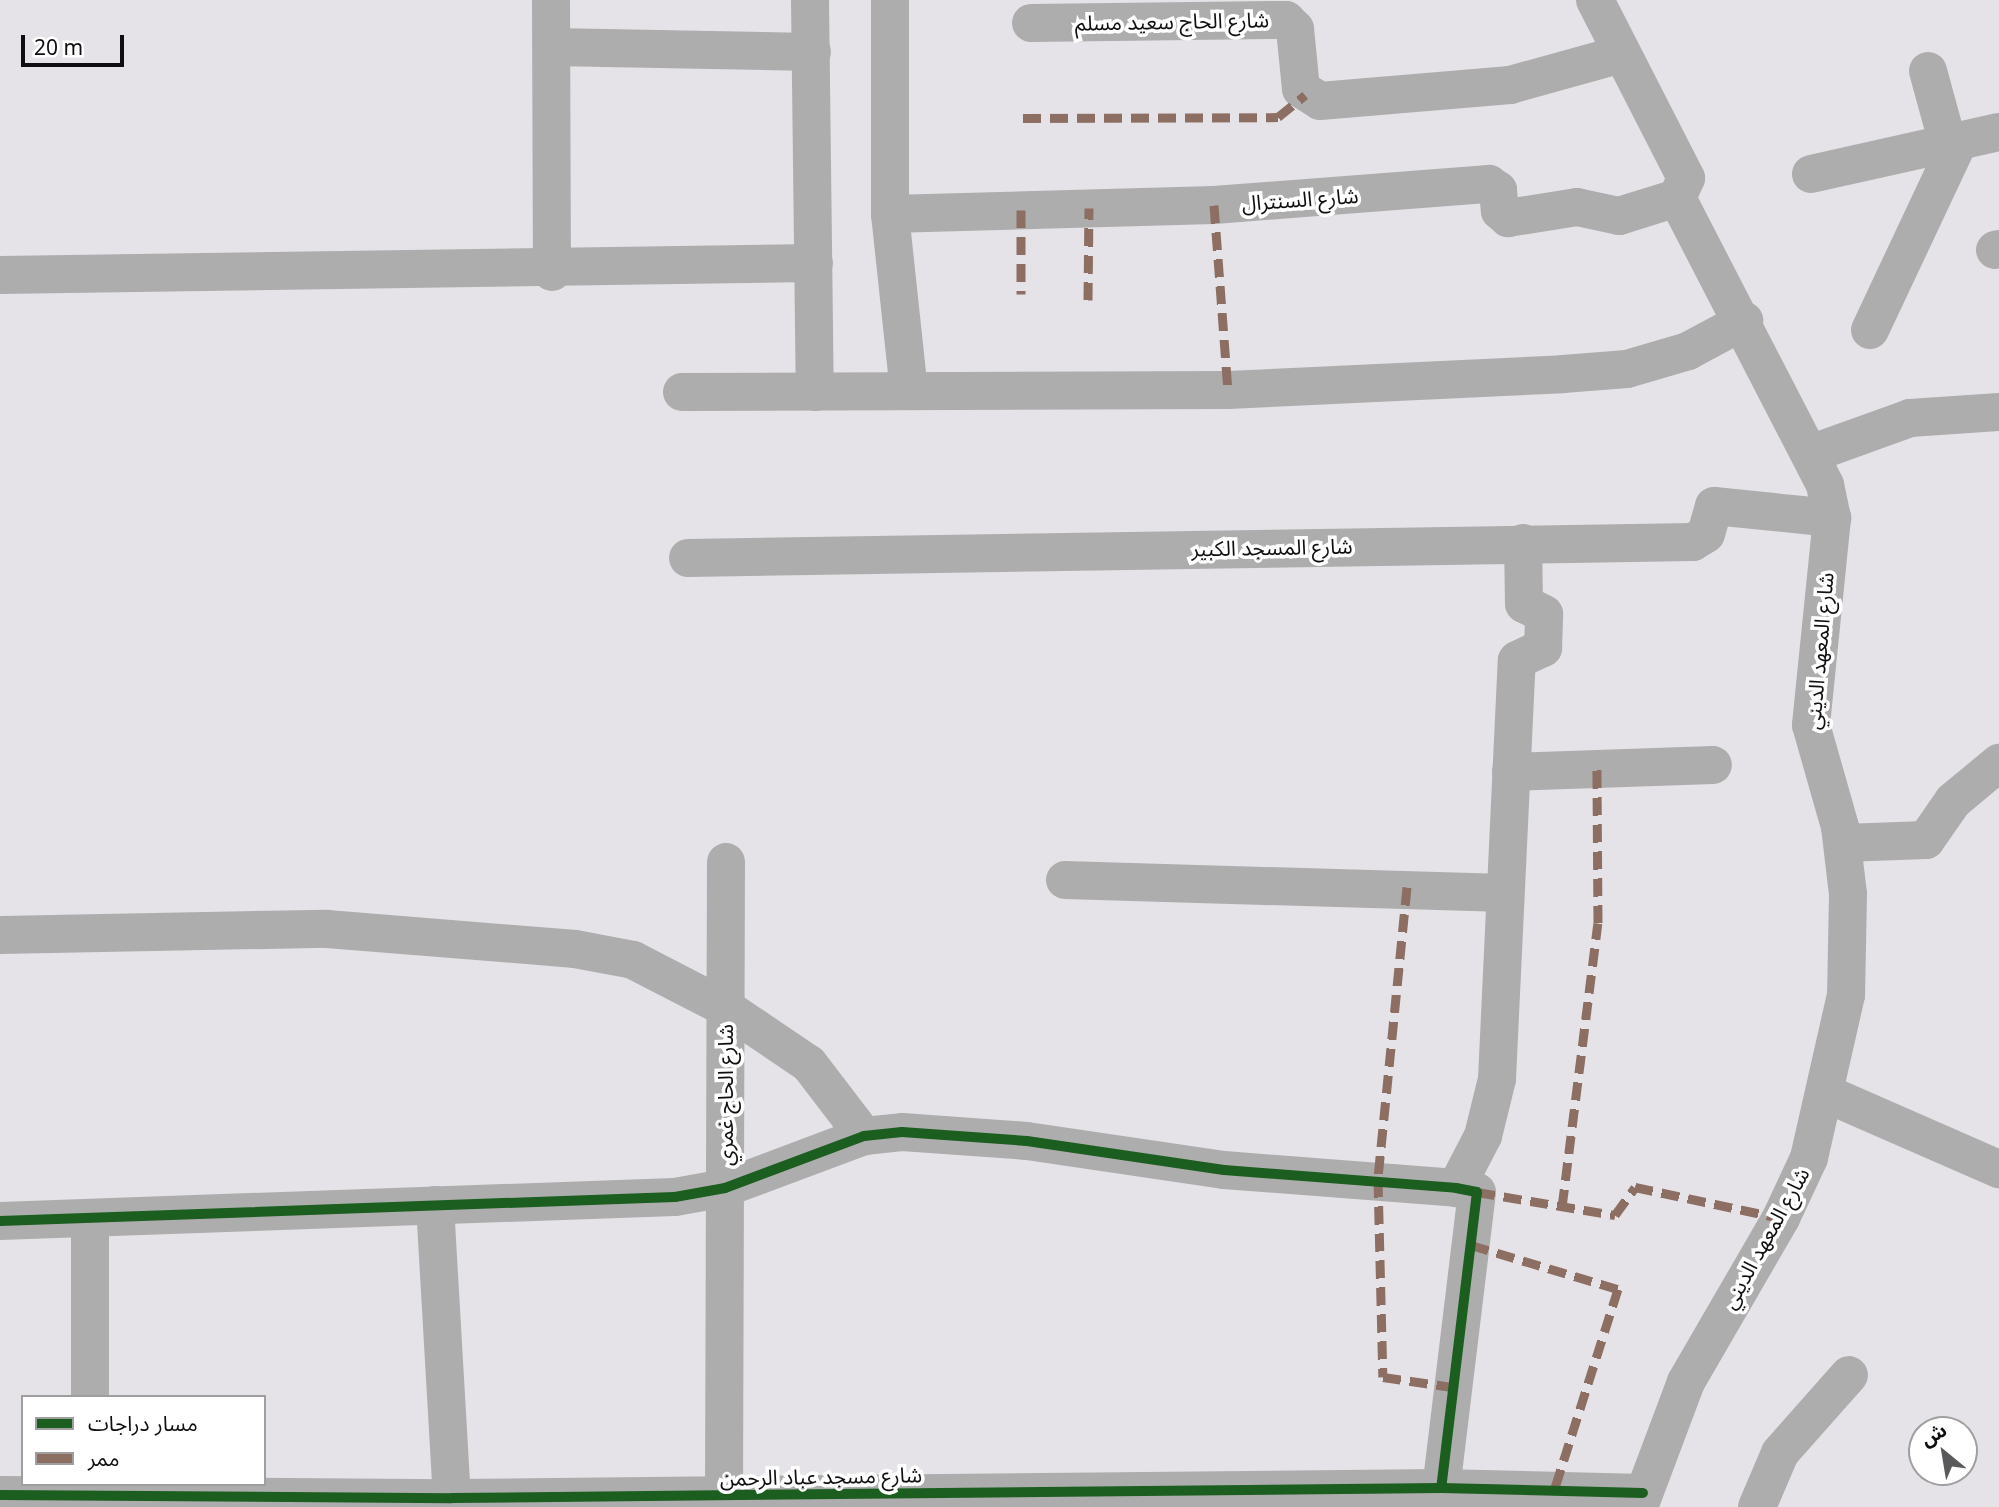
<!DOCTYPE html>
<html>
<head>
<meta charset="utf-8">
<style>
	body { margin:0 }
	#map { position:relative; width:1999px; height:1507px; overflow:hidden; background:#e5e3e8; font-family:"Noto Sans","Noto Sans Arabic",sans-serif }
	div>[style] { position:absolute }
	.minor>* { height:38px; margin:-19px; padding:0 19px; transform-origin:19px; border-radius:19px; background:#aeadad }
	.quiet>* { height:9px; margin-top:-4.5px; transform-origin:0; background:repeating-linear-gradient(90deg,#8d6e63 0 18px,transparent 0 27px) }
	.cycleway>* { height:10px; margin:-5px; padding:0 5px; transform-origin:5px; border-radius:5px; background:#1b5e20 }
	span { translate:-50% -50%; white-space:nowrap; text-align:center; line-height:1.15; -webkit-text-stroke:7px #fff; paint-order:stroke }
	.street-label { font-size:21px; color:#0f0e11 }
	.legend { position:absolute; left:21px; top:1395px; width:245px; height:91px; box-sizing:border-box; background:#fff; border:2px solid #9f9fa0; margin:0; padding:9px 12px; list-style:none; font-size:21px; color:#0f0e11 }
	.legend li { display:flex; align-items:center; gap:14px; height:35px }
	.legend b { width:35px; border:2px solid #9f9fa0 }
	.north { position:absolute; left:1908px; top:1416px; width:70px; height:70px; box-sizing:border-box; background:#fff; border:2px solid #9f9fa0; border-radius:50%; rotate:330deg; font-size:19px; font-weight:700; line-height:28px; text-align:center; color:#0f0e11 }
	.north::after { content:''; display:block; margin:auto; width:24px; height:32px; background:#5a595c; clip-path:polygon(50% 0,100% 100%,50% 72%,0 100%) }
	.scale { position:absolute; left:21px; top:35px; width:103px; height:32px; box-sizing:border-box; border:4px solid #0f0e11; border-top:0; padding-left:9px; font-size:21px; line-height:24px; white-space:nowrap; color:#0f0e11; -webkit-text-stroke:5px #fff; paint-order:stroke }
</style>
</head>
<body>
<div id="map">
	<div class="minor">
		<div style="left:551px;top:0;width:272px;rotate:89.8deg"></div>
		<div style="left:810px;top:0;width:392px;rotate:89.3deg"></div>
		<div style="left:890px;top:0;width:214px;rotate:90deg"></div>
		<div style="left:890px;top:214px;width:178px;rotate:83.9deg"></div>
		<div style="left:1595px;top:0;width:200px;rotate:62.9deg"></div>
		<div style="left:1686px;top:178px;width:22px;rotate:114deg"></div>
		<div style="left:1677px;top:198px;width:323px;rotate:62.7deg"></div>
		<div style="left:1825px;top:485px;width:34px;rotate:78deg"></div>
		<div style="left:1832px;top:518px;width:208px;rotate:95.8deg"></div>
		<div style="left:1811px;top:725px;width:106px;rotate:74.1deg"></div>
		<div style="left:1840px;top:827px;width:67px;rotate:83.2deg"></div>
		<div style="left:1848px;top:894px;width:101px;rotate:91.1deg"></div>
		<div style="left:1846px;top:995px;width:167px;rotate:102.8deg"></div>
		<div style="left:1809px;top:1158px;width:66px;rotate:115deg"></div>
		<div style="left:1781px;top:1218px;width:190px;rotate:120.1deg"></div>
		<div style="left:1686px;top:1382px;width:134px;rotate:110.6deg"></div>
		<div style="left:1031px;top:23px;width:255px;rotate:-0.7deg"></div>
		<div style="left:1286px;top:20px;width:13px;rotate:45deg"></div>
		<div style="left:1295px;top:29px;width:60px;rotate:84.3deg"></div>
		<div style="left:1301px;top:89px;width:22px;rotate:32deg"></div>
		<div style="left:1320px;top:101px;width:191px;rotate:-4.8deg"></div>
		<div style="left:1510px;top:85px;width:116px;rotate:-15.5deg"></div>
		<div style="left:552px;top:47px;width:260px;rotate:1.1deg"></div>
		<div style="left:1928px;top:71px;width:76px;rotate:74.7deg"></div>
		<div style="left:1811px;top:174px;width:193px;rotate:-12.6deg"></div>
		<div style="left:890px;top:214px;width:324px;rotate:-1.6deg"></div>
		<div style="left:1214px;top:205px;width:276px;rotate:-4.4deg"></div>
		<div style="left:1489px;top:184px;width:11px;rotate:34deg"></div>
		<div style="left:1498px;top:190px;width:21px;rotate:85deg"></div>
		<div style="left:1500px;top:211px;width:11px;rotate:41deg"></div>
		<div style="left:1508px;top:218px;width:70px;rotate:-9.1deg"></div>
		<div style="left:1577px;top:207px;width:43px;rotate:12.1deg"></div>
		<div style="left:1619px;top:216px;width:61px;rotate:-17.2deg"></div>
		<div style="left:1995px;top:250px;width:4px;rotate:-14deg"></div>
		<div style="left:0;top:275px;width:814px;rotate:-0.84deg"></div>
		<div style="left:1870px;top:330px;width:209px;rotate:-64.8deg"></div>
		<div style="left:682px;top:392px;width:546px;rotate:-0.21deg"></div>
		<div style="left:1228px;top:390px;width:335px;rotate:-2.7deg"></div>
		<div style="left:1563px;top:374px;width:64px;rotate:-4.5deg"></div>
		<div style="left:1627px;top:369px;width:64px;rotate:-16.4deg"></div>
		<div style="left:1688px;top:351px;width:64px;rotate:-28.2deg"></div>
		<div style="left:1813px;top:453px;width:103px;rotate:-19.8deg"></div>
		<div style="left:1910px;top:418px;width:89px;rotate:-3.9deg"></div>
		<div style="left:688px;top:558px;width:1005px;rotate:-0.91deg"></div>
		<div style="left:1693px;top:542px;width:15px;rotate:-32deg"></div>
		<div style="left:1706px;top:534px;width:29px;rotate:-74deg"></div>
		<div style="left:1714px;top:506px;width:119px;rotate:5.8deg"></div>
		<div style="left:1511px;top:772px;width:202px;rotate:-2deg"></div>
		<div style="left:1843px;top:843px;width:83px;rotate:-2.1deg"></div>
		<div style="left:1926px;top:840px;width:47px;rotate:-55.3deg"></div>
		<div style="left:1953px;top:801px;width:60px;rotate:-39.6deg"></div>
		<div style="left:1065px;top:880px;width:440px;rotate:1.7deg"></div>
		<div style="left:0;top:935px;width:327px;rotate:-1.1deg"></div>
		<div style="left:327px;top:929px;width:249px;rotate:4.6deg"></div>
		<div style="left:575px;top:949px;width:59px;rotate:10.7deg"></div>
		<div style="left:633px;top:960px;width:105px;rotate:27.3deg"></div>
		<div style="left:726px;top:1008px;width:100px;rotate:34deg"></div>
		<div style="left:809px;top:1064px;width:91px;rotate:52.6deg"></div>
		<div style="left:1827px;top:1094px;width:188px;rotate:23.6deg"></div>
		<div style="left:1456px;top:1188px;width:59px;rotate:-62.6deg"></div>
		<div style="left:1483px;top:1136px;width:59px;rotate:-76.2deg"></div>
		<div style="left:1497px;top:1079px;width:419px;rotate:-87.3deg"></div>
		<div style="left:1517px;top:660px;width:29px;rotate:-25deg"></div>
		<div style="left:1543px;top:648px;width:34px;rotate:-88deg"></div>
		<div style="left:1544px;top:614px;width:22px;rotate:-153deg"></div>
		<div style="left:1524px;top:604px;width:61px;rotate:-90.9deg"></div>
		<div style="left:435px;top:1205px;width:293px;rotate:86.7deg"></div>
		<div style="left:90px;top:1218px;width:179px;rotate:90deg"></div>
		<div style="left:0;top:1221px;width:675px;rotate:-2.04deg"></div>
		<div style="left:675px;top:1197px;width:51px;rotate:-10.2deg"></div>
		<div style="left:725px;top:1188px;width:148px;rotate:-20.5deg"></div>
		<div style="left:864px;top:1136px;width:38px;rotate:-6deg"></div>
		<div style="left:902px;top:1132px;width:125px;rotate:4.1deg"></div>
		<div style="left:1027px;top:1141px;width:199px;rotate:8.4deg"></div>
		<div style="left:1224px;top:1170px;width:233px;rotate:4.4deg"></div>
		<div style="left:1456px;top:1188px;width:21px;rotate:11deg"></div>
		<div style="left:1477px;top:1192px;width:298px;rotate:96.9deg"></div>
		<div style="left:0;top:1495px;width:452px;rotate:0.4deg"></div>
		<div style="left:452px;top:1498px;width:989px;rotate:-0.58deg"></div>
		<div style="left:1441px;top:1488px;width:202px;rotate:1.4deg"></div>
		<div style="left:724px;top:1497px;width:635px;rotate:-89.82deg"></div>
		<div style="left:1757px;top:1507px;width:59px;rotate:-66.9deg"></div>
		<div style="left:1780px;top:1453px;width:104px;rotate:-48.5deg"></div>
	</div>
	<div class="quiet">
		<div style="left:1023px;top:118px;width:255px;rotate:-0.2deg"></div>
		<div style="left:1278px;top:117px;width:35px;rotate:-39deg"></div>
		<div style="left:1214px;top:205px;width:186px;rotate:85.7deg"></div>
		<div style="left:1021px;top:210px;width:84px;rotate:90deg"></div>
		<div style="left:1088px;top:300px;width:92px;rotate:-89.4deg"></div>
		<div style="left:1407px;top:887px;width:293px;rotate:95.7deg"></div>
		<div style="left:1378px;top:1179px;width:198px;rotate:88.6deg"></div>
		<div style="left:1383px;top:1377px;width:70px;rotate:8.2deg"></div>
		<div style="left:1477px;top:1192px;width:140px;rotate:9.5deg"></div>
		<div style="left:1615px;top:1215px;width:34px;rotate:-54deg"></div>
		<div style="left:1635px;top:1187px;width:149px;rotate:12deg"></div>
		<div style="left:1562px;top:1207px;width:286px;rotate:-82.8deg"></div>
		<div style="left:1598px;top:923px;width:154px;rotate:-90.4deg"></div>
		<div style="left:1471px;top:1245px;width:153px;rotate:16.7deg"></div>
		<div style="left:1618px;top:1289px;width:212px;rotate:107.6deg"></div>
	</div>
	<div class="cycleway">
		<div style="left:0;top:1221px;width:675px;rotate:-2.04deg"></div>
		<div style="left:675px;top:1197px;width:51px;rotate:-10.2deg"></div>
		<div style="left:725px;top:1188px;width:148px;rotate:-20.5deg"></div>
		<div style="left:864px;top:1136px;width:38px;rotate:-6deg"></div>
		<div style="left:902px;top:1132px;width:125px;rotate:4.1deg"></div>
		<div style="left:1027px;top:1141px;width:199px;rotate:8.4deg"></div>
		<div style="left:1224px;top:1170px;width:233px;rotate:4.4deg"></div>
		<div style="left:1456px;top:1188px;width:21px;rotate:11deg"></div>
		<div style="left:1477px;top:1192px;width:298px;rotate:96.9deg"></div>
		<div style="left:0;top:1495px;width:452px;rotate:0.4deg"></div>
		<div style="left:452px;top:1498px;width:989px;rotate:-0.58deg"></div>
		<div style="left:1441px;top:1488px;width:202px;rotate:1.4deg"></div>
	</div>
	<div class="street-label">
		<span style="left:1172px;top:21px;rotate:-1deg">شارع الحاج سعيد مسلم</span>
		<span style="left:1300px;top:199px;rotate:-4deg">شارع السنترال</span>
		<span style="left:1272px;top:547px;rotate:-1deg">شارع المسجد الكبير</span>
		<span style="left:1819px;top:651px;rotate:-85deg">شارع المعهد الديني</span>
		<span style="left:725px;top:1095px;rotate:-90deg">شارع الحاج غمري</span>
		<span style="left:1765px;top:1238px;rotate:-61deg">شارع المعهد الديني</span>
		<span style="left:821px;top:1476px;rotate:-1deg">شارع مسجد عباد الرحمن</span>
	</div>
	<ul class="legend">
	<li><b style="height:9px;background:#1b5e20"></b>مسار دراجات</li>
	<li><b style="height:9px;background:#8d6e63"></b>ممر</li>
	</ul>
	<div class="north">ش</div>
	<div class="scale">20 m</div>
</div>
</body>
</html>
